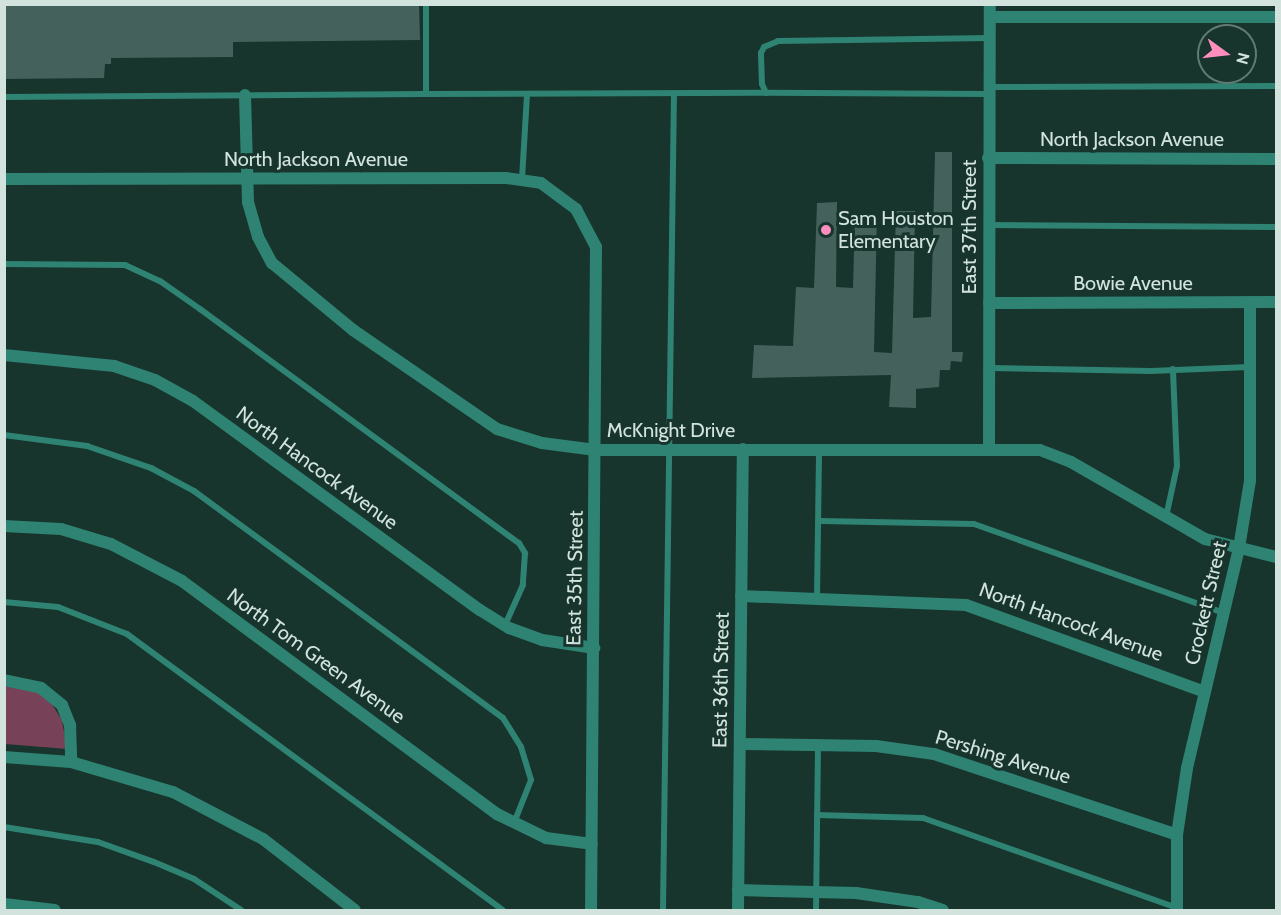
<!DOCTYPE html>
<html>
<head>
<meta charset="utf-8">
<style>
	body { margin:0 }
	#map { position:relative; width:1281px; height:915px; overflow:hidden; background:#17342d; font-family:Cabin,sans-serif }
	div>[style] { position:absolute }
	.green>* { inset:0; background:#774158 }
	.building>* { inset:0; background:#44625b }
	.service>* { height:6px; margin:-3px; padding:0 3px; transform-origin:3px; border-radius:3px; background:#2f8372 }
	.minor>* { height:12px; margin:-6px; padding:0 6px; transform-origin:6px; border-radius:6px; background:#2f8372 }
	.dots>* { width:16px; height:16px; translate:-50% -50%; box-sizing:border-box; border:3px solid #17342d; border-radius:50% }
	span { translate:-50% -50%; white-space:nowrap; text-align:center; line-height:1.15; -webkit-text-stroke:6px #17342d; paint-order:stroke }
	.street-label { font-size:20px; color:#d2e3de }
	.poi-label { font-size:20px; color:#d2e3de }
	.left { translate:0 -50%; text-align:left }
	.frame { position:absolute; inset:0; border:6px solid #d2e3de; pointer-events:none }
	.north { position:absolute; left:1197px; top:24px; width:60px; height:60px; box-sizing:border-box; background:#17342d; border:2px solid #627a74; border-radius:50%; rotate:105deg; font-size:16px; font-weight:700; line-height:24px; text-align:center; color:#d2e3de }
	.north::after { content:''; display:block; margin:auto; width:21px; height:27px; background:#fd8ebe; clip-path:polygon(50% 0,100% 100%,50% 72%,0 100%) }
</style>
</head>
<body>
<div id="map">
	<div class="green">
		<div style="clip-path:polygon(4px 685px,38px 690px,50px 701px,62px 720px,67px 749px,5px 744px)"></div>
	</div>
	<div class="building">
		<div style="clip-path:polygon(419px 4px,420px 40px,233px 42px,233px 57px,111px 58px,111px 64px,105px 64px,104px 78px,4px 79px,4px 5px)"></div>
		<div style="clip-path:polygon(935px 152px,952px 152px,952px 352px,963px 352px,962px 362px,951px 361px,950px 370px,940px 370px,939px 387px,916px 389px,916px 408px,889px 407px,891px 375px,752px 378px,754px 345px,793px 346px,796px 287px,814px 288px,817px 203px,837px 202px,836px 287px,853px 288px,855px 214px,877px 215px,874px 352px,892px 353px,896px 211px,915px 211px,913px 318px,931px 317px)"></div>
	</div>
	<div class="service">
		<div style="left:989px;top:87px;width:287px;rotate:-0.2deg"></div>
		<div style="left:426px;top:94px;width:340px;rotate:-0.2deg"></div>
		<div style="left:989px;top:94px;width:223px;rotate:-179.7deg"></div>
		<div style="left:766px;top:93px;width:10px;rotate:-114deg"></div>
		<div style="left:762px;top:84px;width:31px;rotate:-92deg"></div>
		<div style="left:761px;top:53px;width:7px;rotate:-63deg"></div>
		<div style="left:764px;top:47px;width:15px;rotate:-23deg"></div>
		<div style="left:778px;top:41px;width:212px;rotate:-0.8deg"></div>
		<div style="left:4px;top:97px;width:422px;rotate:-0.4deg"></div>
		<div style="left:426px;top:94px;width:90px;rotate:-90deg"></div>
		<div style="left:522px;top:179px;width:84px;rotate:-86.6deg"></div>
		<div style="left:989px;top:225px;width:287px;rotate:0.4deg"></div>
		<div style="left:4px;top:264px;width:121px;rotate:0.5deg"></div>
		<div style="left:125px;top:265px;width:38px;rotate:25deg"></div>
		<div style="left:160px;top:281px;width:49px;rotate:35deg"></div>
		<div style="left:200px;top:309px;width:396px;rotate:36.3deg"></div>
		<div style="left:519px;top:543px;width:12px;rotate:59deg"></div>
		<div style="left:525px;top:553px;width:32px;rotate:94deg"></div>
		<div style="left:523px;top:585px;width:44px;rotate:114.2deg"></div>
		<div style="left:990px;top:368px;width:161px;rotate:1.1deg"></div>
		<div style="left:1151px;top:371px;width:98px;rotate:-2.3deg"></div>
		<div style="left:4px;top:435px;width:84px;rotate:7.5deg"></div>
		<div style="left:87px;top:446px;width:68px;rotate:19deg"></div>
		<div style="left:151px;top:468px;width:49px;rotate:28.1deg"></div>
		<div style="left:194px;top:491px;width:383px;rotate:36.3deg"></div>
		<div style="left:503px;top:718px;width:34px;rotate:58deg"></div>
		<div style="left:521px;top:747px;width:34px;rotate:73deg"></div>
		<div style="left:531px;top:780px;width:46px;rotate:111.6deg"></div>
		<div style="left:1166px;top:517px;width:52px;rotate:-77.8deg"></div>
		<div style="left:1177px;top:466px;width:97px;rotate:-92.4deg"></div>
		<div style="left:821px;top:521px;width:153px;rotate:1.1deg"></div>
		<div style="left:974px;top:524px;width:265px;rotate:19.6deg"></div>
		<div style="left:817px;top:598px;width:148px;rotate:-89.2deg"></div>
		<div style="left:4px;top:602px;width:54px;rotate:5.3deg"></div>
		<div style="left:58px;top:607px;width:74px;rotate:21.4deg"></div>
		<div style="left:127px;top:634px;width:466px;rotate:36.3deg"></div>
		<div style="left:817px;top:815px;width:106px;rotate:1.6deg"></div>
		<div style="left:923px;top:818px;width:269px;rotate:19.5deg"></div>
		<div style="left:4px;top:827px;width:95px;rotate:9.1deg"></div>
		<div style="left:98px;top:842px;width:59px;rotate:19.7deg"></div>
		<div style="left:154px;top:862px;width:43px;rotate:23deg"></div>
		<div style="left:194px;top:879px;width:56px;rotate:33.4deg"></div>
		<div style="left:663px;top:910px;width:816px;rotate:-89.23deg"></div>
		<div style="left:816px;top:910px;width:165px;rotate:-89.3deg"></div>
	</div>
	<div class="minor">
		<div style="left:990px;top:17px;width:286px"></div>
		<div style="left:245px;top:95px;width:107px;rotate:88.4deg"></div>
		<div style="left:248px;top:202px;width:36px;rotate:74deg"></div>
		<div style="left:258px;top:237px;width:30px;rotate:62deg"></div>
		<div style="left:272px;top:263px;width:105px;rotate:39.6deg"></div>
		<div style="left:353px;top:330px;width:175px;rotate:34.5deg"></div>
		<div style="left:497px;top:429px;width:47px;rotate:17.3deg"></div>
		<div style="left:542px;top:443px;width:54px;rotate:7.4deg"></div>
		<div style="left:596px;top:450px;width:444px"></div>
		<div style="left:1040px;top:450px;width:33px;rotate:21deg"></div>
		<div style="left:1071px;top:462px;width:155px;rotate:29.9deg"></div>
		<div style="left:1205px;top:539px;width:73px;rotate:14.2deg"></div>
		<div style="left:988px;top:158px;width:288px;rotate:0.2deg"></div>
		<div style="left:4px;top:179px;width:502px;rotate:-0.11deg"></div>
		<div style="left:506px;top:178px;width:35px;rotate:8deg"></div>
		<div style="left:541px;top:183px;width:44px;rotate:36.6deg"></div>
		<div style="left:576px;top:209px;width:43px;rotate:62.2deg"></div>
		<div style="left:596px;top:247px;width:663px;rotate:90.43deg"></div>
		<div style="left:989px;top:303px;width:287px;rotate:-0.2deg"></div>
		<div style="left:4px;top:355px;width:111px;rotate:5.7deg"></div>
		<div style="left:114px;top:366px;width:43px;rotate:18.9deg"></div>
		<div style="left:155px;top:380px;width:43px;rotate:28.9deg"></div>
		<div style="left:193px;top:401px;width:355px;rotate:36.1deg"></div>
		<div style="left:480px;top:610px;width:34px;rotate:32deg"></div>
		<div style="left:509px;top:628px;width:35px;rotate:20deg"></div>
		<div style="left:542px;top:640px;width:53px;rotate:8.7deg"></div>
		<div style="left:989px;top:448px;width:444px;rotate:-89.9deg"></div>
		<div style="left:4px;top:526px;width:57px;rotate:3deg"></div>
		<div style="left:61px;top:529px;width:52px;rotate:16.7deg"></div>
		<div style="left:111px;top:544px;width:80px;rotate:27.5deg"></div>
		<div style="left:182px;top:581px;width:392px;rotate:36.5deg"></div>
		<div style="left:497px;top:814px;width:55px;rotate:26.1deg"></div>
		<div style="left:546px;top:838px;width:46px;rotate:7.4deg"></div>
		<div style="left:741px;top:596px;width:225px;rotate:2.3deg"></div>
		<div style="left:966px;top:605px;width:254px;rotate:20deg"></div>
		<div style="left:4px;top:680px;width:38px;rotate:12deg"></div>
		<div style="left:41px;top:688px;width:27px;rotate:39deg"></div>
		<div style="left:62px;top:705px;width:22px;rotate:68deg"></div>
		<div style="left:70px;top:725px;width:37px;rotate:88deg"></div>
		<div style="left:740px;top:744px;width:136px;rotate:0.8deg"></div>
		<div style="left:876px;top:746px;width:59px;rotate:7.9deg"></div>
		<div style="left:934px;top:754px;width:256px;rotate:18.4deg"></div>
		<div style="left:4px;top:757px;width:67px;rotate:4.3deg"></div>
		<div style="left:71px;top:762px;width:106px;rotate:16.4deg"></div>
		<div style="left:173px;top:792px;width:102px;rotate:27.6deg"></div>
		<div style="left:263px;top:839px;width:116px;rotate:37.7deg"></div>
		<div style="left:738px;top:890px;width:118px;rotate:1.5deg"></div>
		<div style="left:856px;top:893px;width:63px;rotate:8.3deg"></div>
		<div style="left:918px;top:902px;width:26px;rotate:18deg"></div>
		<div style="left:4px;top:904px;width:51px;rotate:6.7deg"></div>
		<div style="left:738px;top:910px;width:461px;rotate:-89.4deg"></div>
		<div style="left:1177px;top:910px;width:75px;rotate:-90deg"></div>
		<div style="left:1177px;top:835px;width:68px;rotate:-81.5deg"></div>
		<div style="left:1187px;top:768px;width:226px;rotate:-76.7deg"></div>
		<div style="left:1239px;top:548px;width:68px;rotate:-80.7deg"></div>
		<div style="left:1250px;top:481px;width:179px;rotate:-90deg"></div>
	</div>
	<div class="dots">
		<div style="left:826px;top:230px;background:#fd8ebe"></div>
	</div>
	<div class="street-label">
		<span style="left:1132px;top:139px">North Jackson Avenue</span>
		<span style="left:316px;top:159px">North Jackson Avenue</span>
		<span style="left:969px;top:227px;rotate:-90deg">East 37th Street</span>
		<span style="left:1133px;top:283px">Bowie Avenue</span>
		<span style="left:671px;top:430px">McKnight Drive</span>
		<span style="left:317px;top:468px;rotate:36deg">North Hancock Avenue</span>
		<span style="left:575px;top:578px;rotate:-89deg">East 35th Street</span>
		<span style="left:1206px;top:603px;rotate:-77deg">Crockett Street</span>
		<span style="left:1071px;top:622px;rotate:20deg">North Hancock Avenue</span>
		<span style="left:316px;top:656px;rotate:36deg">North Tom Green Avenue</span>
		<span style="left:721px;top:680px;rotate:-89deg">East 36th Street</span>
		<span style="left:1003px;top:757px;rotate:17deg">Pershing Avenue</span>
	</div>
	<div class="poi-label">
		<span class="left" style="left:838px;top:230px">Sam Houston<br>Elementary</span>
	</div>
	<div class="frame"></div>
	<div class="north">N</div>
</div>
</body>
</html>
